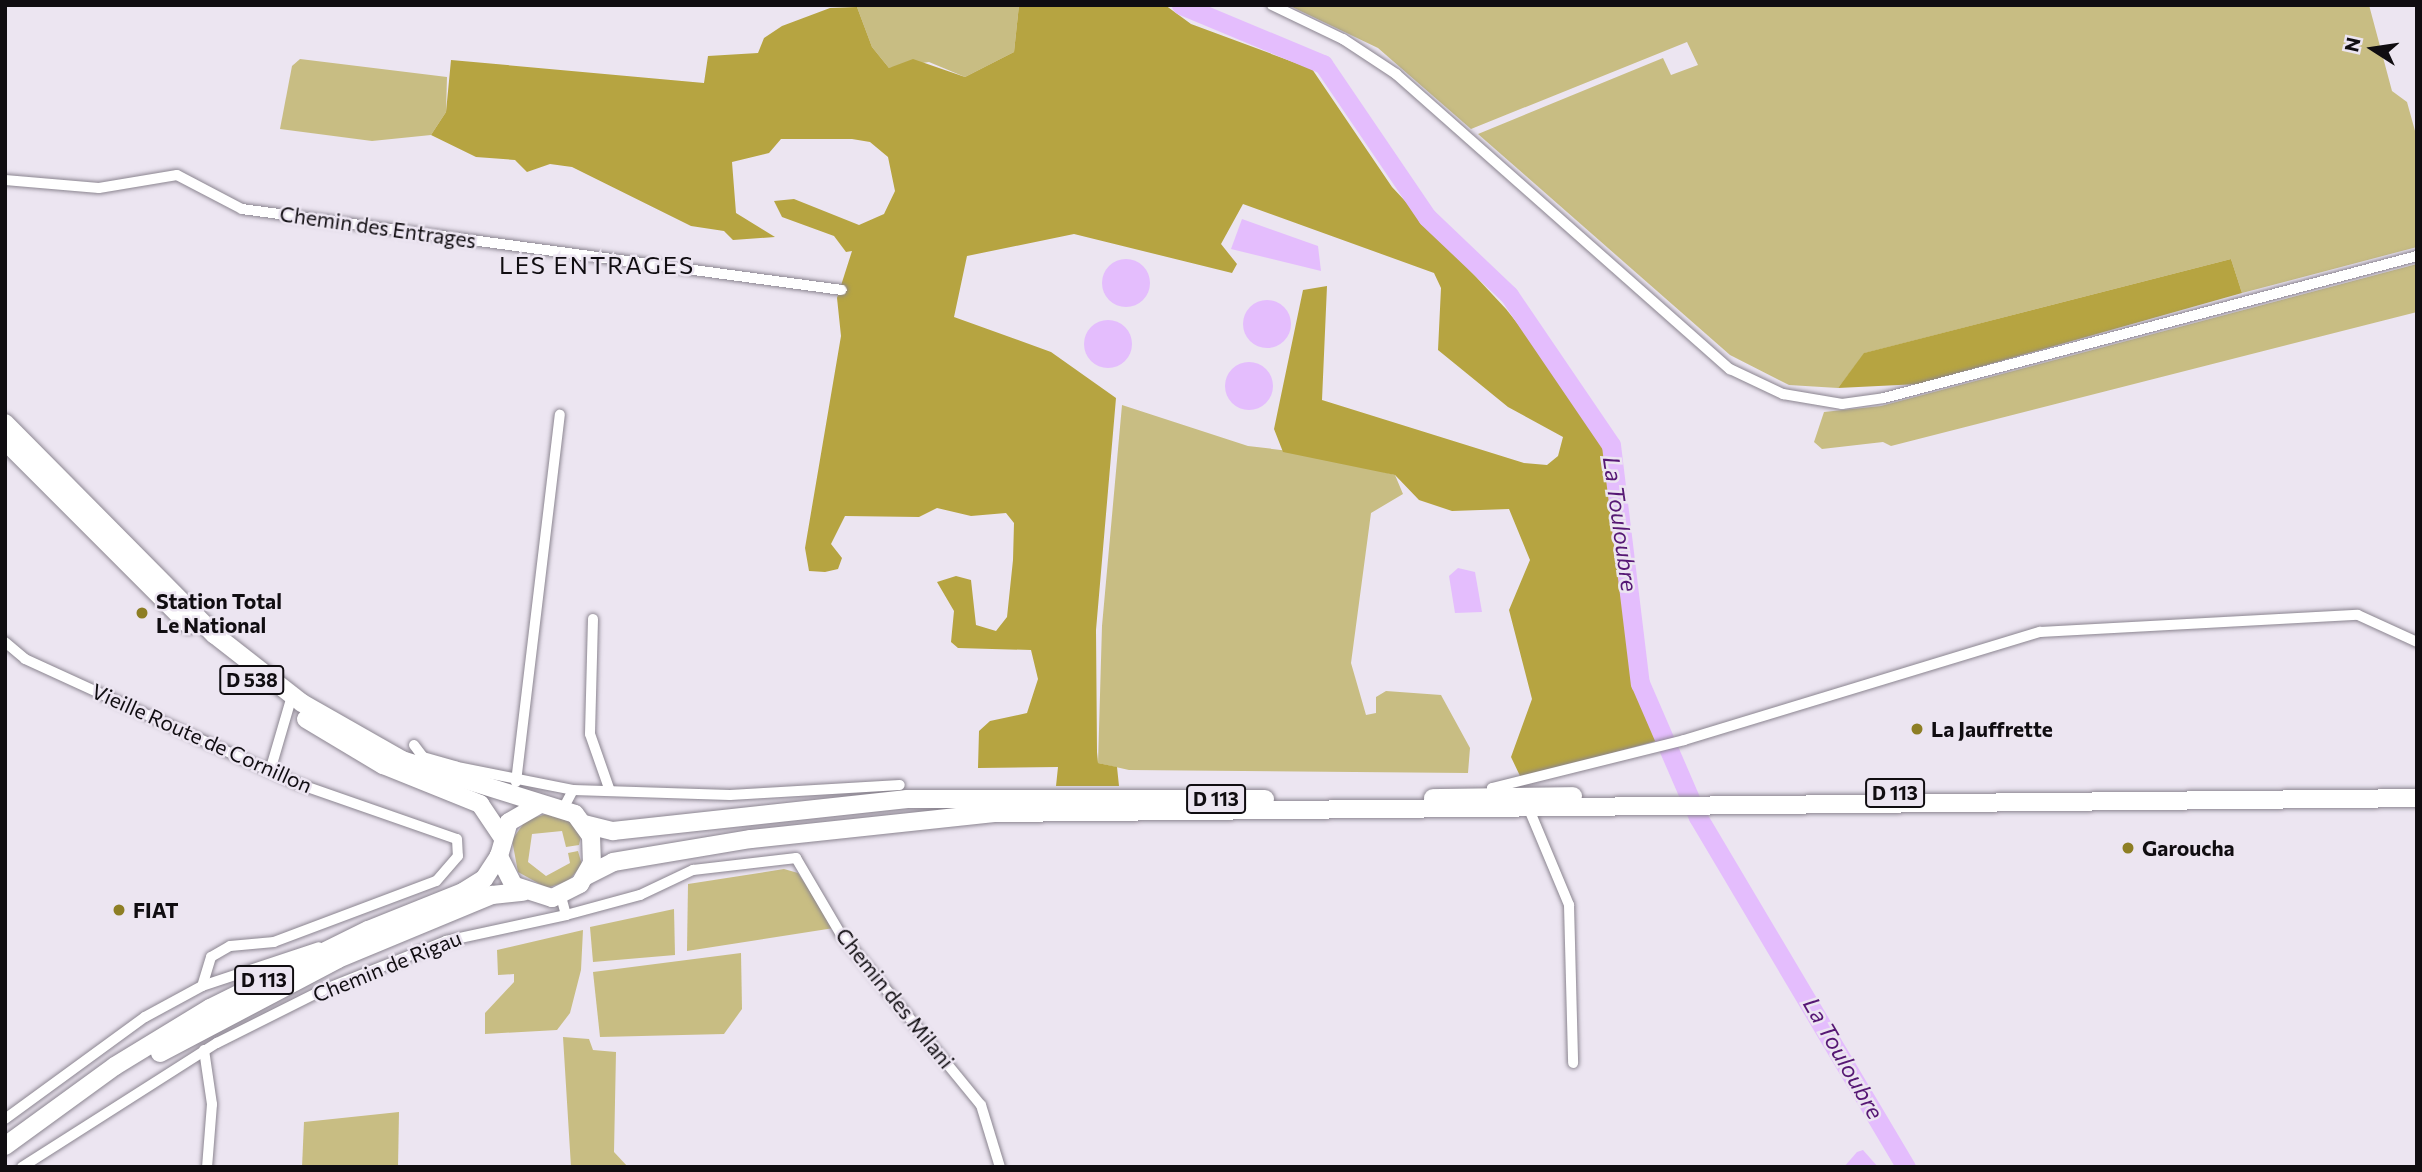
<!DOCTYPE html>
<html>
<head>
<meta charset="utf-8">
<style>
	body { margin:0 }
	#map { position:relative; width:2422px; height:1172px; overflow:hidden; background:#ece5f1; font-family:Commissioner,sans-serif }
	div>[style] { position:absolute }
	.green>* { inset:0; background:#c8bd83 }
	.forest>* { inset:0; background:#b6a441 }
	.water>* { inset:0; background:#e4bdfd }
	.round { border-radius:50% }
	.river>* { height:19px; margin:-9.5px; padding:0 9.5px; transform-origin:9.5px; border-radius:9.5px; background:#e4bdfd }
	.roads { filter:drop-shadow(0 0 2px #8b8590) drop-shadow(0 0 2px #8b8590) }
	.minor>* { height:10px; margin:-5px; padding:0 5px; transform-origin:5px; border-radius:5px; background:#fff }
	.primary>* { height:18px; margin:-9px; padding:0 9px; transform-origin:9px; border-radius:9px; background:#fff }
	.dots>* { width:19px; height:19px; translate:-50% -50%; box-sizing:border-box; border:4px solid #ece5f1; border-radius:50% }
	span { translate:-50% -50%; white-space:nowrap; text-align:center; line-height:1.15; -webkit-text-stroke:5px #ece5f1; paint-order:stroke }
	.shield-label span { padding:2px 5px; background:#ece5f1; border:2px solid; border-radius:5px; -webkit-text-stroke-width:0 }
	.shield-label { font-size:19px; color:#100d11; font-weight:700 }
	.street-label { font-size:21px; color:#100d11 }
	.poi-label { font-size:21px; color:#100d11; font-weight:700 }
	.left { translate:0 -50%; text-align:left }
	.water-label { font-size:23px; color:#561874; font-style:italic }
	.quarter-label { font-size:24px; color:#100d11; letter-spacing:2px }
	.frame { position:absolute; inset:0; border:7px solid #100d11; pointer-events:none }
	.north { position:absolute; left:2338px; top:14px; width:70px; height:70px; -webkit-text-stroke:5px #ece5f1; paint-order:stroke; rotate:282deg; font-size:19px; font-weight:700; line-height:28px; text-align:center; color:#100d11 }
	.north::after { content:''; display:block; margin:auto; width:24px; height:32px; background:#100d11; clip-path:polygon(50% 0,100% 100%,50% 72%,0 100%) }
</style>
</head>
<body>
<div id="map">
	<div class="green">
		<div style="clip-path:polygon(1019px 5px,1014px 52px,965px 77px,929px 62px,889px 68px,872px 47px,857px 7px)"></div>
		<div style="clip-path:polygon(1288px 5px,2369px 5px,2392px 91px,2407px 102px,2417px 138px,2417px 247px,2242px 293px,2231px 259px,1865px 353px,1838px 388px,1789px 385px,1730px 355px,1478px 134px,1663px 58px,1671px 75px,1698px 65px,1687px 42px,1471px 129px,1378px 48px)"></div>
		<div style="clip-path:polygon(300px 59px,447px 77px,446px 112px,431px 135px,372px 141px,280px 129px,292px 66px)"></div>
		<div style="clip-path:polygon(2417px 264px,2417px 312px,1891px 446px,1883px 442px,1822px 449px,1814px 442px,1824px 412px,1881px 406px)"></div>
		<div style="clip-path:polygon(1122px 405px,1248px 446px,1315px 454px,1395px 475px,1403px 494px,1371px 513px,1351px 663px,1366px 715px,1376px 713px,1376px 697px,1386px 691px,1441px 695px,1470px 748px,1468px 773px,1129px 770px,1098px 763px,1102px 626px)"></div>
		<div style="clip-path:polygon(550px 813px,568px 818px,581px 836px,579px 845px,566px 847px,562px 831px,532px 834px,528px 862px,546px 876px,570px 863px,568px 853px,578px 851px,582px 865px,568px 881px,547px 888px,518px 872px,512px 840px,526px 820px)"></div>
		<div style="clip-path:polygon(784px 869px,798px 873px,834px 928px,687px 951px,688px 884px)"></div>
		<div style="clip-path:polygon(674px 909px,675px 955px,593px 962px,590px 927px)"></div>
		<div style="clip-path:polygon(583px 930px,581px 970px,570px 1013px,557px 1030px,485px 1034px,485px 1013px,514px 982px,514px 974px,498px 975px,497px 950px)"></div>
		<div style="clip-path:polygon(741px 953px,742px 1009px,724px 1034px,600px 1037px,593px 972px)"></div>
		<div style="clip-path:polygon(563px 1037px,589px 1039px,593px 1050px,616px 1052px,614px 1152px,628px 1167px,571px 1167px)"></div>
		<div style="clip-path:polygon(399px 1112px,398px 1167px,302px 1167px,304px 1122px)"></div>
	</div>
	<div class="forest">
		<div style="clip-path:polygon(1019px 5px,1165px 5px,1191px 24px,1312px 69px,1392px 187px,1506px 309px,1566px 385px,1607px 455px,1634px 690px,1660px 740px,1521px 778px,1511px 757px,1532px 699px,1509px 610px,1530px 560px,1509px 509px,1452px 511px,1419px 500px,1395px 475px,1283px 452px,1274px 429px,1303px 290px,1327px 286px,1322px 400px,1524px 463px,1547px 465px,1558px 456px,1563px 437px,1508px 407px,1438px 350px,1441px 288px,1434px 273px,1243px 204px,1221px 244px,1237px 264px,1232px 273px,1074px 234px,967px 256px,954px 317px,1051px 352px,1116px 398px,1096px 630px,1097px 752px,1098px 763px,1117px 767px,1119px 786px,1056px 786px,1058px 767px,978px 768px,979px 731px,990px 721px,1027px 713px,1038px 679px,1031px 650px,958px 648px,951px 642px,954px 611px,937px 582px,956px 576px,971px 580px,976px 625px,996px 631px,1007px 617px,1013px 560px,1014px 523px,1006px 513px,971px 516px,937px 508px,919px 517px,845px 516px,831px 544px,842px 558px,838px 569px,825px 572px,809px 571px,805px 548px,841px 336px,837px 298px,852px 251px,846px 252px,834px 236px,782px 217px,774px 201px,794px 199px,859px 225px,884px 214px,895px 191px,888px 157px,870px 142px,852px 139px,781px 139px,769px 153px,732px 162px,736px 213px,775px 237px,733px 240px,724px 231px,691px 226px,572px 167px,550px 164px,527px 172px,515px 160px,476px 157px,431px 135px,446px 112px,451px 60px,704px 83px,708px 56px,758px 53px,764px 38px,782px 26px,830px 8px,857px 7px,872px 47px,889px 68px,913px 59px,965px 77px,1014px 52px)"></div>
		<div style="clip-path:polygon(2231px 259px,2242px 293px,1919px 384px,1838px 388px,1864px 353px)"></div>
	</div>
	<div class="water">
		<div style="clip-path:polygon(1242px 219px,1318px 246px,1321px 271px,1231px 249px)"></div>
		<div class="round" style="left:1102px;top:259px;width:48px;height:48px"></div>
		<div class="round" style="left:1243px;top:300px;width:48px;height:48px"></div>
		<div class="round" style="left:1084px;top:320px;width:48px;height:48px"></div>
		<div class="round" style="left:1225px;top:362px;width:48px;height:48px"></div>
		<div style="clip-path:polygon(1458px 568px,1475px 572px,1482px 612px,1455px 613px,1449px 576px)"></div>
		<div style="clip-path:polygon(1863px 1150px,1878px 1167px,1844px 1167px,1857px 1152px)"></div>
	</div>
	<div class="river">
		<div style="left:1181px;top:5px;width:154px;rotate:22.6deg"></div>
		<div style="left:1323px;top:64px;width:185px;rotate:55.8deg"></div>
		<div style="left:1427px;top:217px;width:113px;rotate:43.6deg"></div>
		<div style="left:1509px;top:295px;width:181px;rotate:55.8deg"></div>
		<div style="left:1611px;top:445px;width:240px;rotate:83.1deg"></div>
		<div style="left:1640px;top:683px;width:146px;rotate:66.6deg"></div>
		<div style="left:1698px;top:817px;width:407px;rotate:59.3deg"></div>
	</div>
	<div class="roads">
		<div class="minor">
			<div style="left:1272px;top:5px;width:79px;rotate:25.6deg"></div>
			<div style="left:1343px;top:39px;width:64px;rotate:33.4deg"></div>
			<div style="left:1396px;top:74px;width:446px;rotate:41.5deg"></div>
			<div style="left:1730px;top:369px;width:59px;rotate:25.3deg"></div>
			<div style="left:1783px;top:394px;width:60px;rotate:9.6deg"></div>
			<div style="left:1842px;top:404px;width:42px;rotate:-8.1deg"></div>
			<div style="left:1884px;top:398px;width:552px;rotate:-14.92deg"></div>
			<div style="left:5px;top:180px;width:94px;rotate:4.9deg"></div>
			<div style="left:99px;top:188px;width:79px;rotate:-9.5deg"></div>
			<div style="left:177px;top:175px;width:73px;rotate:27.6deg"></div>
			<div style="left:242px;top:209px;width:605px;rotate:7.69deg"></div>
			<div style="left:593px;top:619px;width:115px;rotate:91.5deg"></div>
			<div style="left:590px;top:734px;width:60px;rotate:70.7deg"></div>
			<div style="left:5px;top:642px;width:26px;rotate:40deg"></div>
			<div style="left:25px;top:659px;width:298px;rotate:24.6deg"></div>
			<div style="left:296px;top:783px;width:170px;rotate:19.2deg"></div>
			<div style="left:457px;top:839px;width:17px;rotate:87deg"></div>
			<div style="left:458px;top:856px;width:33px;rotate:131deg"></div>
			<div style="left:436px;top:881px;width:173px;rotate:159.4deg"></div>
			<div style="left:274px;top:942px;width:44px;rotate:174.8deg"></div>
			<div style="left:230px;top:946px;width:22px;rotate:150deg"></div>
			<div style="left:211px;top:957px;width:30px;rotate:107deg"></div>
			<div style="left:414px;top:745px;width:15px;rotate:53deg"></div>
			<div style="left:423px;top:757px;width:35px;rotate:16deg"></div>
			<div style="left:457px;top:767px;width:118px;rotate:11.2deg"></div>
			<div style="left:270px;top:771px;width:78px;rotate:-73.7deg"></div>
			<div style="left:516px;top:782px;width:370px;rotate:-83.2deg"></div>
			<div style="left:1494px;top:801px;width:13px;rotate:-99deg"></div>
			<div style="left:1492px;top:788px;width:198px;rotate:-14deg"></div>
			<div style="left:1684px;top:740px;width:372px;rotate:-16.9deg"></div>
			<div style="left:2040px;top:632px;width:318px;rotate:-3.1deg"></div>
			<div style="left:2358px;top:615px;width:65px;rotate:24.6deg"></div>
			<div style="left:1526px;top:802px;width:112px;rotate:67.3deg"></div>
			<div style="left:1569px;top:905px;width:158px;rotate:88.5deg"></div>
			<div style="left:564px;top:807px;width:19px;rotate:-62deg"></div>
			<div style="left:573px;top:790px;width:157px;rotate:1.8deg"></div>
			<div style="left:730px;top:795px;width:170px;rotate:-3.4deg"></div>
			<div style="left:566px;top:915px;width:77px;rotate:-15.1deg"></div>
			<div style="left:640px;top:895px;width:59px;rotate:-25.3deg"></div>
			<div style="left:693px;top:870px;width:104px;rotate:-6.6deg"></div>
			<div style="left:796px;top:858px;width:87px;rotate:59.6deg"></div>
			<div style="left:840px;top:933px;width:222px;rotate:50.7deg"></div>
			<div style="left:981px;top:1105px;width:65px;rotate:73deg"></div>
			<div style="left:204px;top:1050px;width:55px;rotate:81.6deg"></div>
			<div style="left:212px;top:1104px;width:63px;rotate:94.5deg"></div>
			<div style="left:5px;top:1119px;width:173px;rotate:-36.1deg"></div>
			<div style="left:145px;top:1017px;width:65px;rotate:-28.5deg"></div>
			<div style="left:202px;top:986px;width:123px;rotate:-18.4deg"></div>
			<div style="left:22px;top:1167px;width:231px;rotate:-32.5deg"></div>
			<div style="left:217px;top:1043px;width:116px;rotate:-26.6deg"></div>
			<div style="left:321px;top:991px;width:135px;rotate:-21.8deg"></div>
			<div style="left:446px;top:941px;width:123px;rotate:-12.2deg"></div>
			<div style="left:566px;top:915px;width:20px;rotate:-105deg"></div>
		</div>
		<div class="primary">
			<div style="left:5px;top:423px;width:298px;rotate:45.3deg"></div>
			<div style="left:215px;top:635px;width:110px;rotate:38deg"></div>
			<div style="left:302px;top:703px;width:115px;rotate:29.7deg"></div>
			<div style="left:402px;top:760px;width:181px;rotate:17.3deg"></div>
			<div style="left:575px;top:814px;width:27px;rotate:54deg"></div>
			<div style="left:591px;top:836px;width:27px;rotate:88deg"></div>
			<div style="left:592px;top:863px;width:24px;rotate:120deg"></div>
			<div style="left:580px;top:884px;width:31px;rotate:153deg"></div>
			<div style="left:552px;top:898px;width:40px;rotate:-162deg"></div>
			<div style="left:514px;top:886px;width:34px;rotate:-117deg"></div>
			<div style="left:499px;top:856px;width:35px;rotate:-74deg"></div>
			<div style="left:509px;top:822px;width:34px;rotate:-30deg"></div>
			<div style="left:5px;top:441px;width:260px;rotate:45deg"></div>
			<div style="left:306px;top:719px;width:90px;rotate:30.9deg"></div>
			<div style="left:383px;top:765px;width:105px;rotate:21.9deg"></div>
			<div style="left:480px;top:804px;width:40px;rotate:56deg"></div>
			<div style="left:1433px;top:798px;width:140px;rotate:-0.8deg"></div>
			<div style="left:584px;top:824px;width:30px;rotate:14deg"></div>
			<div style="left:613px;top:831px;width:296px;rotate:-6.2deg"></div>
			<div style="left:907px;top:799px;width:358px"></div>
			<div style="left:586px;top:876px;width:30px;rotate:-27deg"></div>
			<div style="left:613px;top:862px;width:140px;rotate:-9.5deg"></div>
			<div style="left:751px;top:839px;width:245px;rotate:-6.1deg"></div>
			<div style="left:995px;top:813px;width:1422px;rotate:-0.6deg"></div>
			<div style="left:160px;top:1053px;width:201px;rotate:-27.8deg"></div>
			<div style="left:338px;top:959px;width:167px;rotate:-22.6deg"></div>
			<div style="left:492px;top:895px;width:31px;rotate:-6deg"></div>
			<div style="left:5px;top:1146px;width:136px;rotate:-36deg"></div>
			<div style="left:115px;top:1066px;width:111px;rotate:-31.4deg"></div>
			<div style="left:210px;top:1008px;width:176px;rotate:-26.3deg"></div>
			<div style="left:368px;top:930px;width:102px;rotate:-21.8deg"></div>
			<div style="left:463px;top:892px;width:25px;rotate:-32deg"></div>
			<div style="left:484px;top:879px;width:27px;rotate:-57deg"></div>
		</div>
	</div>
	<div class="dots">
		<div style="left:142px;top:613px;background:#8d7e24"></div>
		<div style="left:1917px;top:729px;background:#8d7e24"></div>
		<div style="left:2128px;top:848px;background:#8d7e24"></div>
		<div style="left:119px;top:910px;background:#8d7e24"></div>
	</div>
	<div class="shield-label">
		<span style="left:252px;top:680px">D 538</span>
		<span style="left:1895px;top:793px">D 113</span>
		<span style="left:1216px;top:799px">D 113</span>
		<span style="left:264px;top:980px">D 113</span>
	</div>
	<div class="street-label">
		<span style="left:378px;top:227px;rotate:8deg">Chemin des Entrages</span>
		<span style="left:202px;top:738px;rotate:24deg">Vieille Route de Cornillon</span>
		<span style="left:387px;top:966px;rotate:-22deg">Chemin de Rigau</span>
		<span style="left:895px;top:998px;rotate:51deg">Chemin des Milani</span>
	</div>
	<div class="poi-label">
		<span class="left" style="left:156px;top:613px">Station Total<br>Le National</span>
		<span class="left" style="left:1931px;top:729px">La Jauffrette</span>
		<span class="left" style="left:2142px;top:848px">Garoucha</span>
		<span class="left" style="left:133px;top:910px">FIAT</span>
	</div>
	<div class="water-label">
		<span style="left:1621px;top:524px;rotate:82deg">La Touloubre</span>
		<span style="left:1844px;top:1058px;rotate:60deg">La Touloubre</span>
	</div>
	<div class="quarter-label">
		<span style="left:597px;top:265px">LES ENTRAGES</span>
	</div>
	<div class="frame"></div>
	<div class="north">N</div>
</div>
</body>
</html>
